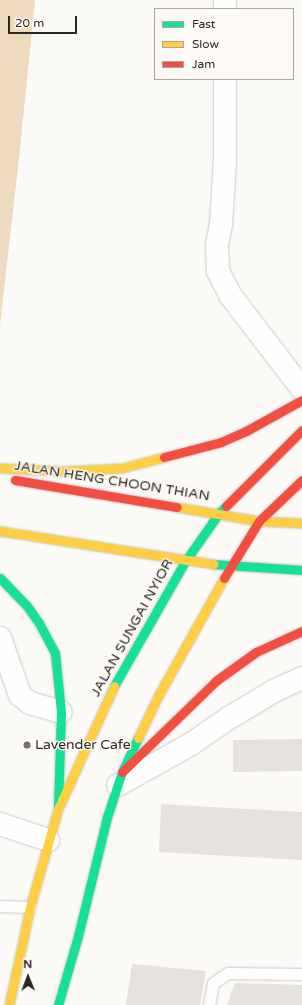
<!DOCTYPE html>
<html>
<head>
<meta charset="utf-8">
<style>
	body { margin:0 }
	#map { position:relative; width:302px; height:1005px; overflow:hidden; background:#fcfaf7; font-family:"Varela Round",sans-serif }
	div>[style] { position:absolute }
	.green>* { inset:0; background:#eedbbf }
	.building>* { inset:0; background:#e6e3df }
	.roads { filter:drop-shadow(0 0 1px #cccac6) drop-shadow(0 0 1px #cccac6) }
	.lane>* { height:11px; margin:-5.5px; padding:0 5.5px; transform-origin:5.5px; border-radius:5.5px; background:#fffefe }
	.street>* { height:22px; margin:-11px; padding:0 11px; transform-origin:11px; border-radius:11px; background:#fffefe }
	.fast>* { height:9px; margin:-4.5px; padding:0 4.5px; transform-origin:4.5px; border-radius:4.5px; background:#16e098 }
	.slow>* { height:9px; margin:-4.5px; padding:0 4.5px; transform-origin:4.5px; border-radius:4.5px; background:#ffcf43 }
	.jam>* { height:9px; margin:-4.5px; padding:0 4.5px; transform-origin:4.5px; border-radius:4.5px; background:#f24e42 }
	.dots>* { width:11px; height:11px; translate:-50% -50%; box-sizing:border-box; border:2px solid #fefaf5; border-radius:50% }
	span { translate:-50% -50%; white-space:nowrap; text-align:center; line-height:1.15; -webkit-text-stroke:3px #fefaf5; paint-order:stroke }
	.street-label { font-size:14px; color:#2b2823 }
	.poi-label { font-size:14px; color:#2b2823 }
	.left { translate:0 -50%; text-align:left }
	.legend { position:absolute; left:154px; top:8px; width:140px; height:72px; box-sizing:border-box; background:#fefaf5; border:1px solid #aaa6a1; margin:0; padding:5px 7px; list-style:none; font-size:12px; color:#2b2823 }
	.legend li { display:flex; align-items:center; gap:8px; height:20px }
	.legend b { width:20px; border:1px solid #aaa6a1 }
	.north { position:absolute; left:8px; top:957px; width:40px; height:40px; -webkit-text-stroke:3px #fefaf5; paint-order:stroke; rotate:359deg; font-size:11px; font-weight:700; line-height:16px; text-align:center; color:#2b2823 }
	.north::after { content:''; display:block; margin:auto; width:14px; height:18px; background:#2b2823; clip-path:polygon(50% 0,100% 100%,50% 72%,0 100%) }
	.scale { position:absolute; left:8px; top:16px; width:69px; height:18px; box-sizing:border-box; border:2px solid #2b2823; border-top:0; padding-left:5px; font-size:12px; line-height:14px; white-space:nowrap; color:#2b2823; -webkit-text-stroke:3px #fefaf5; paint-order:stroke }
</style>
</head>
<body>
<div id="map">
	<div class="green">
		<div style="clip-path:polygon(0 0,35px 0,19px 158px,0 325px)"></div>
	</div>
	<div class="building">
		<div style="clip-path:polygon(302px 739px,302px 771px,233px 772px,233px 740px)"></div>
		<div style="clip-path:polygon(161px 804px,302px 812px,302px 860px,159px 852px)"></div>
		<div style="clip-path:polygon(132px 964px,206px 971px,200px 1005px,126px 1005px)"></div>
		<div style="clip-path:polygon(235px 983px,302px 985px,302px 1005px,227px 1005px)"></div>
	</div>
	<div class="roads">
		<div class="lane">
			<div style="left:0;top:906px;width:30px;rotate:2deg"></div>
			<div style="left:209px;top:1005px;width:22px;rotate:-80deg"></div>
			<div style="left:213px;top:983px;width:18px;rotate:-34deg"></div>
			<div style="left:228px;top:973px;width:74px;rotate:0.8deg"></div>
		</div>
		<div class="street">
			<div style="left:225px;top:9px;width:9px;rotate:-90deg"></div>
			<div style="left:225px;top:79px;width:81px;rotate:90deg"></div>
			<div style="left:225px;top:160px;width:64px;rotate:93.6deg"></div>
			<div style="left:221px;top:224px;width:20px;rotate:101deg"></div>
			<div style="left:217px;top:244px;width:27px;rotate:88deg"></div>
			<div style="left:218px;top:271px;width:27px;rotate:63deg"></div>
			<div style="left:230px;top:295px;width:118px;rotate:52.5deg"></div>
			<div style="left:0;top:638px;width:60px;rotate:70.7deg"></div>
			<div style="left:20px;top:695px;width:13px;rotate:39deg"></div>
			<div style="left:30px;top:703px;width:32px;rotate:16deg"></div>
			<div style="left:118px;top:785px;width:84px;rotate:-29.3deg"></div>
			<div style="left:191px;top:744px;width:46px;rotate:-34.4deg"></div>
			<div style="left:229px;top:718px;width:52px;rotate:-31deg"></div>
			<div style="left:274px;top:691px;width:31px;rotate:-25deg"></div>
			<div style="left:0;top:824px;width:51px;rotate:18.4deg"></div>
		</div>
		<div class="fast">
			<div style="left:213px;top:564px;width:89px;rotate:3.9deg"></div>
			<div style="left:0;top:578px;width:39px;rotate:46deg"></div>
			<div style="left:27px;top:606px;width:21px;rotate:55deg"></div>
			<div style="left:39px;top:623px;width:34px;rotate:62deg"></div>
			<div style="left:55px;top:653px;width:59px;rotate:84.2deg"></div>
			<div style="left:61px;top:712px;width:97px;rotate:91.8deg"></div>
			<div style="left:114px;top:686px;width:145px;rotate:-60.3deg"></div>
			<div style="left:186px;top:560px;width:57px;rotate:-54.9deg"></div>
			<div style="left:219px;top:513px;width:10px;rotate:-45deg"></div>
			<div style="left:58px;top:1005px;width:72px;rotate:-73.8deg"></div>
			<div style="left:78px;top:936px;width:122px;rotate:-76.3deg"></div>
			<div style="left:107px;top:817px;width:47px;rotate:-71.6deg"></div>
			<div style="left:122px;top:772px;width:38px;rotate:-65deg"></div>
		</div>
		<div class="slow">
			<div style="left:0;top:468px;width:63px;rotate:2.7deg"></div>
			<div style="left:63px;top:471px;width:59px;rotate:-2.9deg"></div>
			<div style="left:122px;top:468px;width:43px;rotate:-14.7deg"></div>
			<div style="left:177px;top:507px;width:83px;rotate:9.7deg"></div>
			<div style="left:259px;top:521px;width:43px;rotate:2.7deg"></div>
			<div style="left:0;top:531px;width:216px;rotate:8.8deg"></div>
			<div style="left:138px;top:738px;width:47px;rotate:-64.5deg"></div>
			<div style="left:158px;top:696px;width:135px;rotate:-60.8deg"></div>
			<div style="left:9px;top:1005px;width:100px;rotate:-77.9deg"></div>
			<div style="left:30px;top:907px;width:102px;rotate:-74.1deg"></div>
			<div style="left:58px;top:809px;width:135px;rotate:-65.5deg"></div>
		</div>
		<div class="jam">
			<div style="left:164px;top:457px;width:59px;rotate:-14.7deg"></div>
			<div style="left:221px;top:442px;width:27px;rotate:-24deg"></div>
			<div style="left:246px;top:431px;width:64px;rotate:-29deg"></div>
			<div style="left:15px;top:480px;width:164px;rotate:9.5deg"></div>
			<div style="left:226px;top:506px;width:107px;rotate:-45deg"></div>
			<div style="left:224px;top:578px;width:67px;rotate:-58.4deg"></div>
			<div style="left:259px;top:521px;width:59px;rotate:-43.6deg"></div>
			<div style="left:122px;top:772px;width:132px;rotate:-44.1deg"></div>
			<div style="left:217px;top:680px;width:48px;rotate:-35.7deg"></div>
			<div style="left:256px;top:652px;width:51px;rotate:-24.5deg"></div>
		</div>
	</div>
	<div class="dots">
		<div style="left:27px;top:745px;background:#74726d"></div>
	</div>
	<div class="street-label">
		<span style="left:112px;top:481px;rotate:9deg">JALAN HENG CHOON THIAN</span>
		<span style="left:132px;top:628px;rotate:-61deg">JALAN SUNGAI NYIOR</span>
	</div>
	<div class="poi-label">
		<span class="left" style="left:35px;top:745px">Lavender Cafe</span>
	</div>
	<ul class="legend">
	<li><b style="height:5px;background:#16e098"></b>Fast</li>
	<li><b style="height:5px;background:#ffcf43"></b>Slow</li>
	<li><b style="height:5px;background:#f24e42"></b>Jam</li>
	</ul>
	<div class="north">N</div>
	<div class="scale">20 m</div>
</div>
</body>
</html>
